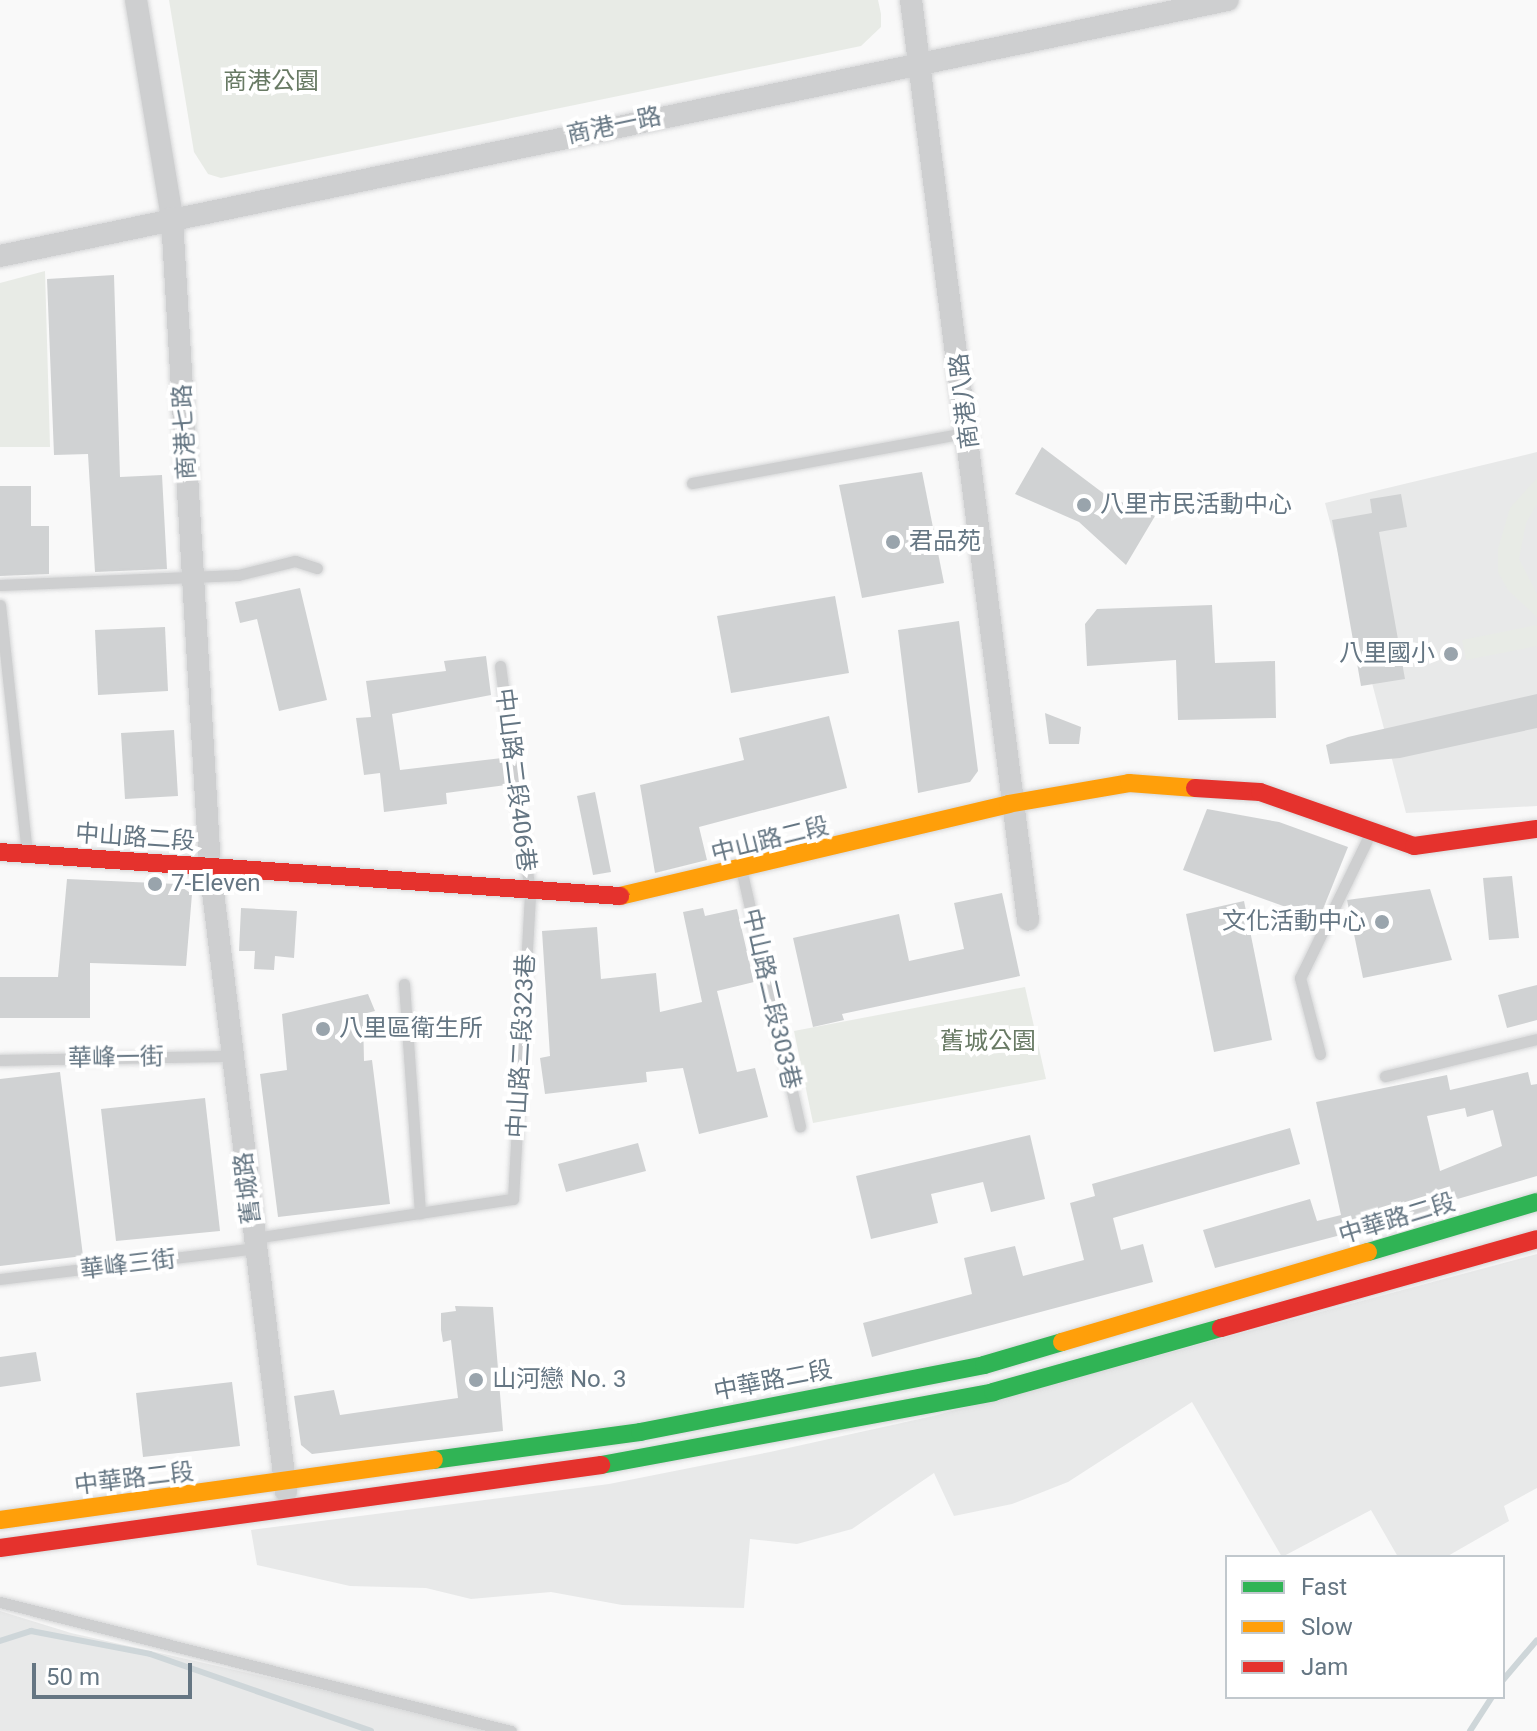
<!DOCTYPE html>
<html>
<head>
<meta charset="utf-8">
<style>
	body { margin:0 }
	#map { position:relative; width:1537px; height:1731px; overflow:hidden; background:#f9f9f9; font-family:Roboto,"Noto Sans TC",sans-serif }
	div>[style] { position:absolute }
	.built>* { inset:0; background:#e8e9e9 }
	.green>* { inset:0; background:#e8ebe6 }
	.stream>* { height:6px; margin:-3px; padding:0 3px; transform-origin:3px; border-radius:3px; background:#ced6d9 }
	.building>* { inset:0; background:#d0d2d3 }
	.roads { filter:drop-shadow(0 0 2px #d5d6d7) drop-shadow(0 0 2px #d5d6d7) }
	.lane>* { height:11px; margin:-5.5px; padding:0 5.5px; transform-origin:5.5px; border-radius:5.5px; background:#cecfd0 }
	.street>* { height:22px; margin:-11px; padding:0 11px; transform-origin:11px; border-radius:11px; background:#cecfd0 }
	.fast>* { height:18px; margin:-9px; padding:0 9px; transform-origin:9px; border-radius:9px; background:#30b455 }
	.slow>* { height:18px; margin:-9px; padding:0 9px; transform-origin:9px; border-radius:9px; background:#ff9f0a }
	.jam>* { height:18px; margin:-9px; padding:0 9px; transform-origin:9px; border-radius:9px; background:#e5322d }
	.dots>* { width:22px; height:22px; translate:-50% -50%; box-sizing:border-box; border:4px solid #fff; border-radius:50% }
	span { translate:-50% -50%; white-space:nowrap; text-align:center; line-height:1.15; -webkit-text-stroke:8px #fff; paint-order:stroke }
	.park-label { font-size:24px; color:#687a64 }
	.street-label { font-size:24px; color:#657683 }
	.poi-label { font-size:24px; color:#657683 }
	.left { translate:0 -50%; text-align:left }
	.right { translate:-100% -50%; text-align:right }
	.legend { position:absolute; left:1225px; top:1555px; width:280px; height:144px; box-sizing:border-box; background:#fff; border:2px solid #c1c8cd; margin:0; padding:10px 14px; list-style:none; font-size:24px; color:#657683 }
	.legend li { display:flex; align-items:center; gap:16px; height:40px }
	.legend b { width:40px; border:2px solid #c1c8cd }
	.scale { position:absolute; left:32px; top:1663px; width:160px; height:36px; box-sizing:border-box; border:4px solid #657683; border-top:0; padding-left:10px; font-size:24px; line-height:28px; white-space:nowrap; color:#657683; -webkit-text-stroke:6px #fff; paint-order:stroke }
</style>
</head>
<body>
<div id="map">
	<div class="built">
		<div style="clip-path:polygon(1537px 452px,1537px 806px,1406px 813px,1325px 503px)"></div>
		<div style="clip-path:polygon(1537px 1254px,1537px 1488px,1504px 1506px,1509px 1521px,1446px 1557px,1398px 1557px,1371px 1510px,1282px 1557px,1192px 1402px,1068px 1482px,1012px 1504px,954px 1516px,934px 1473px,852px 1529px,797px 1544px,750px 1539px,744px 1608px,622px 1605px,551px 1592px,471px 1599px,426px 1588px,350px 1586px,257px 1565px,251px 1530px,609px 1484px,770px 1452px,933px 1416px)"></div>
		<div style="clip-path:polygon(0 1611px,71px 1633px,506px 1731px,0 1731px)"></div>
	</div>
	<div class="green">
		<div style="clip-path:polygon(169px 0,878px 0,881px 14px,881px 27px,861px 46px,221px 178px,208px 174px,194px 152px)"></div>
		<div style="clip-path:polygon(45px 271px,50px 447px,0 447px,0 283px)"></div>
		<div style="clip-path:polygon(1537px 478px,1537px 504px,1526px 523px,1519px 559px,1537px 594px,1537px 617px,1508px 590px,1498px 572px,1498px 549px,1510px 508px)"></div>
		<div style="clip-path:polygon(1537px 625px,1537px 646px,1466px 660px,1462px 640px)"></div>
		<div style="clip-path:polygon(1025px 987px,1046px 1079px,813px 1123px,794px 1031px)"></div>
	</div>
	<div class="stream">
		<div style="left:0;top:1641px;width:33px;rotate:-18deg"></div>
		<div style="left:31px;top:1631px;width:121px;rotate:10.9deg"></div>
		<div style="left:150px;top:1654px;width:234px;rotate:19.2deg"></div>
		<div style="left:1503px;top:1680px;width:52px;rotate:-49.6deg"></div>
		<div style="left:1470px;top:1731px;width:40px;rotate:-57.1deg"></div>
	</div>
	<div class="building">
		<div style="clip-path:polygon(114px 275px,120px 477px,162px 475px,167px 569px,95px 572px,88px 454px,54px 455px,47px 279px)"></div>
		<div style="clip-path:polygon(1042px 447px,1107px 496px,1155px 516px,1126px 565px,1079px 522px,1015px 494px)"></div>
		<div style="clip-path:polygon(922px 472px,944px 583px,862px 598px,839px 485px)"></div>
		<div style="clip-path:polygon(0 486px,31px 486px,31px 526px,49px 526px,49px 574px,0 576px)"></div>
		<div style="clip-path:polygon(1401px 494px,1407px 527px,1379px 532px,1405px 679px,1361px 686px,1332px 520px,1372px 513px,1370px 499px)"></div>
		<div style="clip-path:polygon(300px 588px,327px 700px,279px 711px,257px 619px,240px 623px,235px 602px)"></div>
		<div style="clip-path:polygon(835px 596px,849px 673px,731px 693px,717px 616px)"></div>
		<div style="clip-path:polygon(1212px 605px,1215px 663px,1275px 661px,1276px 718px,1178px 720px,1176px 660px,1087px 666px,1085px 624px,1097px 609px)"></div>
		<div style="clip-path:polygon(959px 621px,978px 771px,970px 782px,918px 793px,898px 630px)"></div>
		<div style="clip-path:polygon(165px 627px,168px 691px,98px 695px,95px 630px)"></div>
		<div style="clip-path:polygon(486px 656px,491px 695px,392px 714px,400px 770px,502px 758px,506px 785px,446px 793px,447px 804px,384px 812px,380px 773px,364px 775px,356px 718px,371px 717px,366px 681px,446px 671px,444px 661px)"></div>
		<div style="clip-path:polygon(1537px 694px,1537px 728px,1400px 758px,1330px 764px,1326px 745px,1348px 737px)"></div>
		<div style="clip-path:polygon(1045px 713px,1081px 727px,1079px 744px,1049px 744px)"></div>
		<div style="clip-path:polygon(829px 716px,847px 788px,699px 827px,707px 860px,655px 873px,640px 785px,744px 760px,739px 738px)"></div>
		<div style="clip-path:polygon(174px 730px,178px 796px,125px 799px,121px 733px)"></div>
		<div style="clip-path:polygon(595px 792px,611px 872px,593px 875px,577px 796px)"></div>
		<div style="clip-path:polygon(1207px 809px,1279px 822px,1348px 847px,1319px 919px,1183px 870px)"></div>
		<div style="clip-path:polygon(1512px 876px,1519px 938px,1489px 940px,1483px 878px)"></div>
		<div style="clip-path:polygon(67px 879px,177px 884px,192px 894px,186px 966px,90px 963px,90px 1018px,0 1018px,0 977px,58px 977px)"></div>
		<div style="clip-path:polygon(1430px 889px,1452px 960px,1363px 978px,1347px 900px)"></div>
		<div style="clip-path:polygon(1002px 893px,1020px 976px,842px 1014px,844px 1020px,813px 1027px,793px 938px,899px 914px,909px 961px,964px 949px,954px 903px)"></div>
		<div style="clip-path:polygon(1244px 901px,1272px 1040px,1214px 1052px,1186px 914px)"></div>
		<div style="clip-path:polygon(241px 908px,297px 911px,294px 958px,275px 956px,274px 970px,254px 969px,255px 951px,239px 951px)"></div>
		<div style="clip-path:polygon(703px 908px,705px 916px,737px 909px,754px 982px,717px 991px,737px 1072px,755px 1068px,768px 1117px,699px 1134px,683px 1068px,646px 1072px,647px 1082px,545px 1094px,540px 1058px,550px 1056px,542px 931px,597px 927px,601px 979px,656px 973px,660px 1012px,702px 1002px,683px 912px)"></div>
		<div style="clip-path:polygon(1537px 985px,1537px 1020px,1507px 1028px,1498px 995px)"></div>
		<div style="clip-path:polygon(368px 994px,375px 1011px,363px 1014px,364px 1061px,372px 1060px,390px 1204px,278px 1217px,260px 1074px,287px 1070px,282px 1014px)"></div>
		<div style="clip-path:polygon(60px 1072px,83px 1256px,0 1266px,0 1079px)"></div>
		<div style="clip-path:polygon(evenodd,1528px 1072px,1531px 1085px,1537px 1084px,1537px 1176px,1447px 1202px,1448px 1207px,1215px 1268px,1203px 1230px,1310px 1199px,1317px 1221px,1341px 1215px,1316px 1102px,1447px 1075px,1450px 1090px,1528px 1072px,1465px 1108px,1467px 1117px,1493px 1110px,1502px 1146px,1440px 1171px,1427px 1116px,1465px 1108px)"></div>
		<div style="clip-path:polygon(205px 1098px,220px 1231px,116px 1241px,101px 1109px)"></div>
		<div style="clip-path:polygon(1290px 1128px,1300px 1164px,1113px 1218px,1121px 1250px,1143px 1244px,1153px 1282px,872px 1357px,863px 1323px,972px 1294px,964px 1258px,1015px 1246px,1023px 1276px,1084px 1260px,1070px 1203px,1095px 1196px,1092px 1184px)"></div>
		<div style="clip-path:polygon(1030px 1135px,1045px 1199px,991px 1212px,983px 1182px,931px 1194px,938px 1223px,871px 1239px,856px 1176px)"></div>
		<div style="clip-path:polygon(638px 1143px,646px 1171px,566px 1192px,558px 1164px)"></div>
		<div style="clip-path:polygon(455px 1306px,493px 1307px,503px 1431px,312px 1454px,301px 1445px,294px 1396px,334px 1390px,340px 1415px,458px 1398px,451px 1340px,443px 1342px,441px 1330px,441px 1313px,456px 1311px)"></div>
		<div style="clip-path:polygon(36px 1352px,41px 1381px,0 1387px,0 1357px)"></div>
		<div style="clip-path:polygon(232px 1382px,240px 1446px,143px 1457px,136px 1393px)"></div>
	</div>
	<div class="roads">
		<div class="lane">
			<div style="left:692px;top:483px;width:282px;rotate:-10.4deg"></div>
			<div style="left:0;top:585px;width:238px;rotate:-2.4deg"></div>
			<div style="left:238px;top:575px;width:59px;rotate:-13.8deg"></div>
			<div style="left:295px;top:561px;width:23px;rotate:18deg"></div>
			<div style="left:0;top:605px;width:250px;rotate:83.8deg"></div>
			<div style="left:742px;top:873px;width:260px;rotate:77.1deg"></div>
			<div style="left:404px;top:984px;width:230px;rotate:86deg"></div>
			<div style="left:1320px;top:1054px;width:79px;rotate:-104.7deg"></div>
			<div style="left:1300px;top:978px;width:162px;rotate:-64.1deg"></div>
			<div style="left:0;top:1060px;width:232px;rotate:-1deg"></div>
			<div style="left:1385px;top:1076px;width:156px;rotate:-13.7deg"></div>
			<div style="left:254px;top:1238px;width:262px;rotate:-8.6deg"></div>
			<div style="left:513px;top:1199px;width:306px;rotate:-86.8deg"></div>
			<div style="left:530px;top:893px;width:229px;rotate:-97.5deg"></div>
			<div style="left:0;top:1279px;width:257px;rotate:-6.9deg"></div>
			<div style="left:0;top:1602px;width:527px;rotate:14.17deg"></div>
		</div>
		<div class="street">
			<div style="left:136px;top:0;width:221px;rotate:80.6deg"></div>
			<div style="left:172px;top:218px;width:650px;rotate:86.65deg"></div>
			<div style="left:210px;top:867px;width:629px;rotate:83.06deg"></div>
			<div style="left:911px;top:0;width:927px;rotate:82.75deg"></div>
			<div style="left:0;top:256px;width:1254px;rotate:-11.78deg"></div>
		</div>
		<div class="fast">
			<div style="left:1368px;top:1252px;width:176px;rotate:-16.5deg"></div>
			<div style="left:434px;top:1460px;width:208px;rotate:-7.7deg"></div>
			<div style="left:640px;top:1432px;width:350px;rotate:-11deg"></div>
			<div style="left:984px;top:1365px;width:81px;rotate:-16.4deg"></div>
			<div style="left:601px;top:1465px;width:399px;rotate:-10.5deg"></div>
			<div style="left:993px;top:1392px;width:237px;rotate:-15.7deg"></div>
		</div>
		<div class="slow">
			<div style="left:620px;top:896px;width:399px;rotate:-13.3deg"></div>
			<div style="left:1008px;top:804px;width:123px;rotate:-9.8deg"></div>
			<div style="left:1129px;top:783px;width:66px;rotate:4.3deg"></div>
			<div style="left:1062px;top:1342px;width:319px;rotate:-16.4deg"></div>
			<div style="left:0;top:1520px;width:438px;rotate:-7.9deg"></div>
		</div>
		<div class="jam">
			<div style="left:1195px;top:788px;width:65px;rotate:3.5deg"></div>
			<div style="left:1260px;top:792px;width:163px;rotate:19.3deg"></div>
			<div style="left:1414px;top:846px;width:124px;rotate:-7.9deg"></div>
			<div style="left:0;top:852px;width:622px;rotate:4.06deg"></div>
			<div style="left:1221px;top:1328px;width:328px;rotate:-15.7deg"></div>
			<div style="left:0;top:1548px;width:607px;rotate:-7.86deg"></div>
		</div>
	</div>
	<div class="dots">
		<div style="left:1084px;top:505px;background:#99a4ac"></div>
		<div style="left:893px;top:542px;background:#99a4ac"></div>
		<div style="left:1451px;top:654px;background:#99a4ac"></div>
		<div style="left:155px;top:884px;background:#99a4ac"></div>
		<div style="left:1382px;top:922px;background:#99a4ac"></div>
		<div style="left:323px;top:1029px;background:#99a4ac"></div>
		<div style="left:476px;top:1380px;background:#99a4ac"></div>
	</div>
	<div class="park-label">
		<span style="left:271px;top:82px">商港公園</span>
		<span style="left:988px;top:1042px">舊城公園</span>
	</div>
	<div class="street-label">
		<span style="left:614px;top:126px;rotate:-12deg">商港一路</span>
		<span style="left:965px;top:401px;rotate:-97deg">商港八路</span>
		<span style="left:185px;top:432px;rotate:-93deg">商港七路</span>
		<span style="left:515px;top:780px;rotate:83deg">中山路二段406巷</span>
		<span style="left:135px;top:838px;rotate:4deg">中山路二段</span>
		<span style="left:770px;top:840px;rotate:-14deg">中山路二段</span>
		<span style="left:771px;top:999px;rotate:77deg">中山路二段303巷</span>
		<span style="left:522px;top:1046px;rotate:-87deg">中山路二段323巷</span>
		<span style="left:116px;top:1058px;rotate:-1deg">華峰一街</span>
		<span style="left:248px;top:1188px;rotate:-97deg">舊城路</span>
		<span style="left:1397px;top:1219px;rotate:-17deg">中華路二段</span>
		<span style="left:128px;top:1265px;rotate:-7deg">華峰三街</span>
		<span style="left:773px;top:1381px;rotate:-11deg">中華路二段</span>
		<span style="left:134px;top:1479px;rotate:-7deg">中華路二段</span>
	</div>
	<div class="poi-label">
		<span class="left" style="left:1100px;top:505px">八里市民活動中心</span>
		<span class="left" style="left:909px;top:542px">君品苑</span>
		<span class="right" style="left:1435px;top:654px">八里國小</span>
		<span class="left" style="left:171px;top:884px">7-Eleven</span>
		<span class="right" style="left:1366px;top:922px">文化活動中心</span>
		<span class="left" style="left:339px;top:1029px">八里區衛生所</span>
		<span class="left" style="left:492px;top:1380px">山河戀 No. 3</span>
	</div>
	<ul class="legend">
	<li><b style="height:10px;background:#30b455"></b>Fast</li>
	<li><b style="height:10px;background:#ff9f0a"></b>Slow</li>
	<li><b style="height:10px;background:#e5322d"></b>Jam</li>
	</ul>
	<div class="scale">50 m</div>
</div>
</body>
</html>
